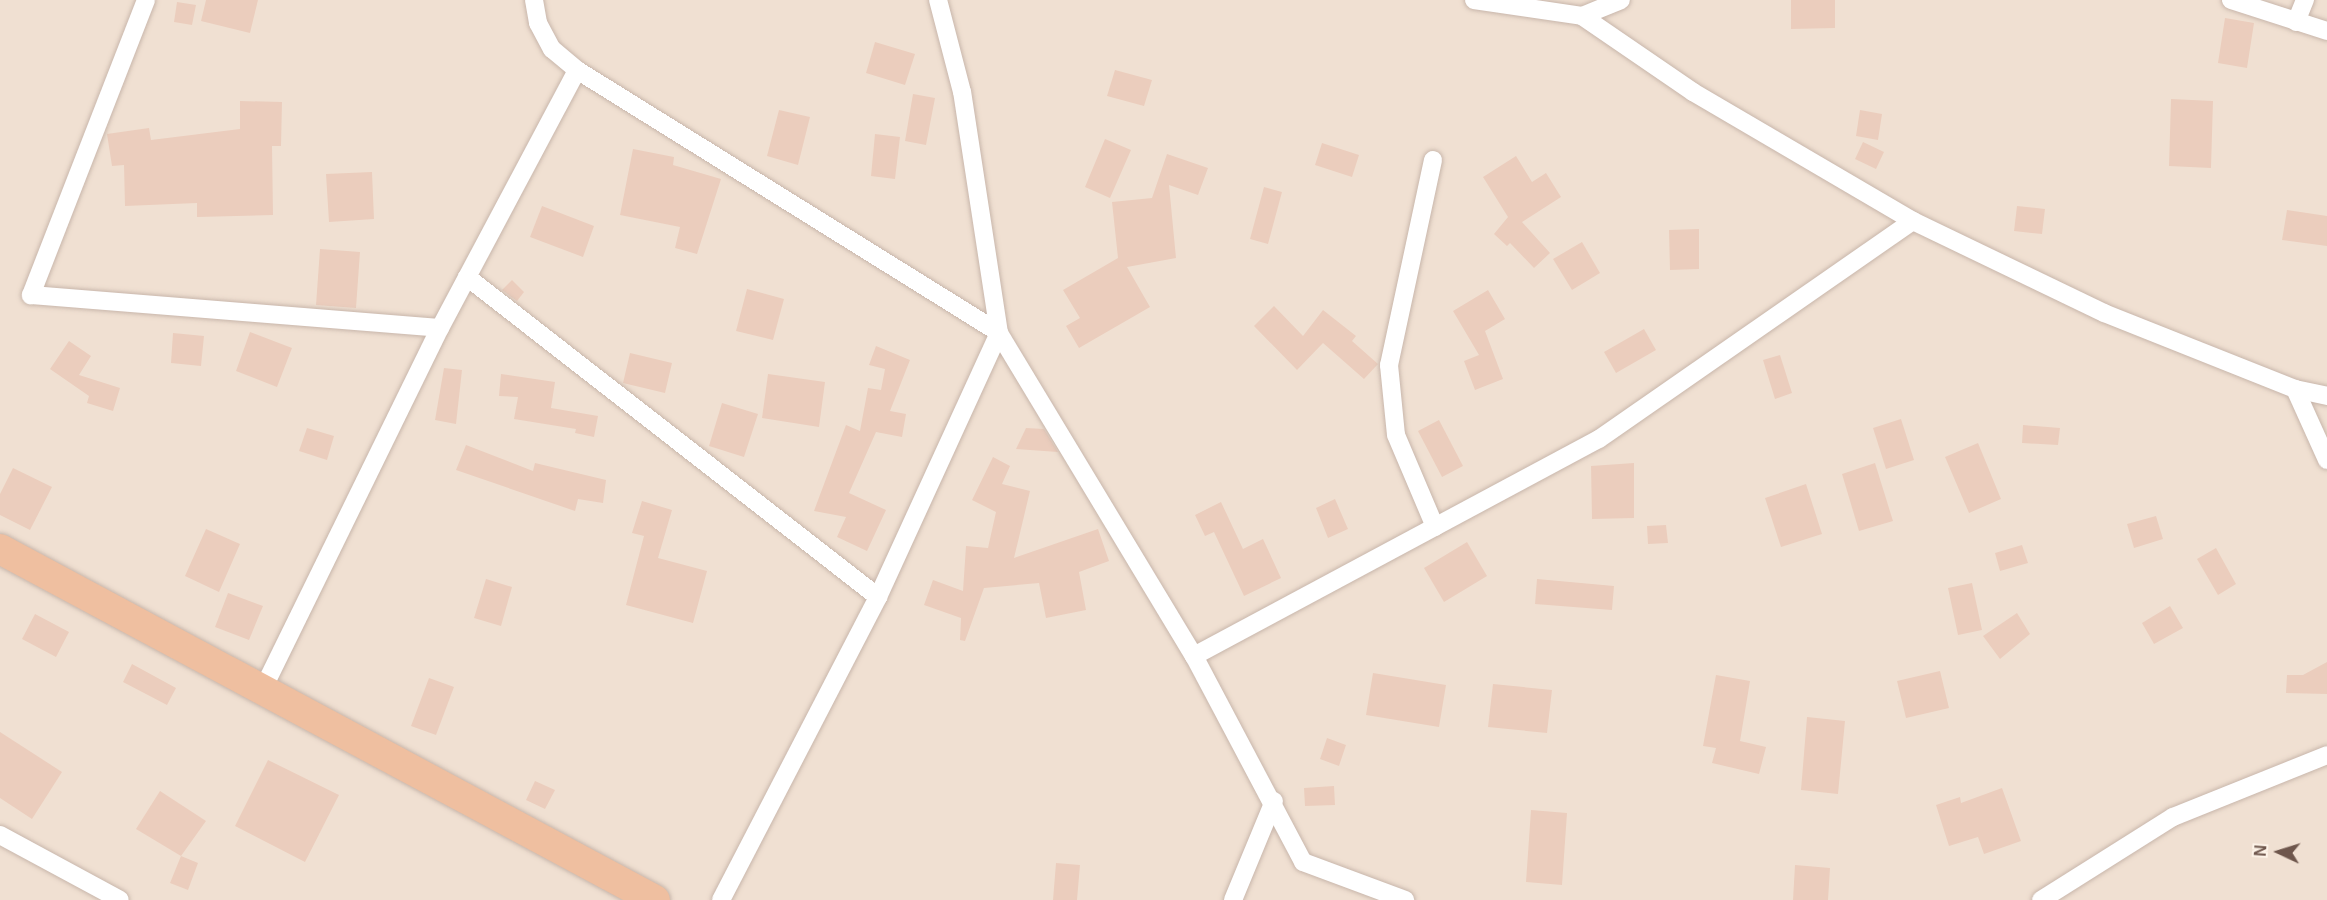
<!DOCTYPE html>
<html>
<head>
<meta charset="utf-8">
<style>
	body { margin:0 }
	#map { position:relative; width:2327px; height:900px; overflow:hidden; background:#f9efe2; font-family:Helvetica,sans-serif }
	div>[style] { position:absolute }
	.residential>* { inset:0; background:#f0e0d2 }
	.building>* { inset:0; background:#ebcdbd }
	.roads { filter:drop-shadow(0 0 2px #c8b6ab) drop-shadow(0 0 2px #c8b6ab) }
	.minor>* { height:18px; margin:-9px; padding:0 9px; transform-origin:9px; border-radius:9px; background:#fff }
	.trunk>* { height:30px; margin:-15px; padding:0 15px; transform-origin:15px; border-radius:15px; background:#efbfa0 }
	span { translate:-50% -50%; white-space:nowrap; text-align:center; line-height:1.15; -webkit-text-stroke:4.5px #fdf3e8; paint-order:stroke }
	.north { position:absolute; left:2249px; top:822px; width:60px; height:60px; -webkit-text-stroke:4px #fdf3e8; paint-order:stroke; rotate:274deg; font-size:16px; font-weight:700; line-height:24px; text-align:center; color:#6e564c }
	.north::after { content:''; display:block; margin:auto; width:21px; height:27px; background:#6e564c; clip-path:polygon(50% 0,100% 100%,50% 72%,0 100%) }
</style>
</head>
<body>
<div id="map">
	<div class="residential">
		<div style="clip-path:polygon(0 0,2327px 0,2327px 900px,0 900px)"></div>
	</div>
	<div class="building">
		<div style="clip-path:polygon(206px 0,258px 0,250px 33px,201px 21px)"></div>
		<div style="clip-path:polygon(1791px 0,1835px 0,1835px 28px,1791px 29px)"></div>
		<div style="clip-path:polygon(177px 2px,196px 5px,192px 25px,174px 22px)"></div>
		<div style="clip-path:polygon(2225px 18px,2254px 23px,2247px 68px,2218px 63px)"></div>
		<div style="clip-path:polygon(875px 42px,915px 54px,905px 85px,866px 73px)"></div>
		<div style="clip-path:polygon(1115px 70px,1152px 80px,1144px 106px,1107px 96px)"></div>
		<div style="clip-path:polygon(913px 94px,935px 98px,926px 145px,905px 141px)"></div>
		<div style="clip-path:polygon(2171px 99px,2213px 101px,2211px 168px,2169px 166px)"></div>
		<div style="clip-path:polygon(240px 101px,282px 102px,281px 146px,272px 146px,273px 215px,197px 217px,197px 203px,125px 206px,124px 165px,112px 166px,107px 134px,149px 128px,151px 140px,240px 129px)"></div>
		<div style="clip-path:polygon(779px 110px,810px 117px,798px 165px,767px 156px)"></div>
		<div style="clip-path:polygon(1860px 110px,1882px 114px,1878px 140px,1856px 136px)"></div>
		<div style="clip-path:polygon(875px 134px,900px 137px,895px 179px,871px 176px)"></div>
		<div style="clip-path:polygon(1105px 139px,1131px 150px,1110px 198px,1085px 187px)"></div>
		<div style="clip-path:polygon(1863px 142px,1884px 152px,1876px 169px,1855px 159px)"></div>
		<div style="clip-path:polygon(1322px 143px,1359px 155px,1352px 177px,1315px 165px)"></div>
		<div style="clip-path:polygon(633px 149px,674px 157px,673px 165px,721px 179px,697px 254px,675px 248px,680px 227px,620px 215px)"></div>
		<div style="clip-path:polygon(1167px 154px,1208px 168px,1198px 195px,1169px 185px,1176px 258px,1127px 267px,1150px 307px,1079px 348px,1066px 326px,1080px 318px,1063px 290px,1118px 258px,1112px 202px,1152px 198px)"></div>
		<div style="clip-path:polygon(1516px 156px,1532px 182px,1546px 173px,1561px 197px,1522px 222px,1550px 253px,1534px 268px,1510px 243px,1507px 246px,1494px 234px,1508px 217px,1483px 177px)"></div>
		<div style="clip-path:polygon(372px 172px,374px 219px,329px 222px,326px 174px)"></div>
		<div style="clip-path:polygon(1264px 187px,1282px 192px,1268px 244px,1250px 239px)"></div>
		<div style="clip-path:polygon(542px 206px,594px 226px,583px 257px,530px 237px)"></div>
		<div style="clip-path:polygon(2017px 206px,2045px 209px,2042px 234px,2014px 231px)"></div>
		<div style="clip-path:polygon(2287px 210px,2327px 216px,2327px 246px,2282px 240px)"></div>
		<div style="clip-path:polygon(1699px 229px,1699px 269px,1670px 270px,1669px 230px)"></div>
		<div style="clip-path:polygon(1582px 242px,1600px 273px,1572px 290px,1553px 259px)"></div>
		<div style="clip-path:polygon(320px 249px,360px 252px,356px 308px,316px 305px)"></div>
		<div style="clip-path:polygon(512px 280px,524px 292px,517px 301px,502px 290px)"></div>
		<div style="clip-path:polygon(747px 289px,784px 299px,773px 340px,736px 331px)"></div>
		<div style="clip-path:polygon(1488px 290px,1505px 319px,1485px 331px,1503px 379px,1475px 390px,1464px 361px,1479px 355px,1453px 311px)"></div>
		<div style="clip-path:polygon(1274px 306px,1303px 336px,1323px 310px,1356px 336px,1352px 341px,1378px 364px,1364px 379px,1323px 343px,1297px 370px,1254px 326px)"></div>
		<div style="clip-path:polygon(1644px 329px,1656px 350px,1616px 373px,1604px 352px)"></div>
		<div style="clip-path:polygon(250px 332px,292px 348px,277px 387px,236px 371px)"></div>
		<div style="clip-path:polygon(173px 333px,204px 336px,201px 366px,171px 363px)"></div>
		<div style="clip-path:polygon(69px 341px,91px 356px,79px 375px,120px 388px,113px 411px,87px 403px,89px 396px,50px 369px)"></div>
		<div style="clip-path:polygon(876px 346px,910px 360px,890px 411px,906px 414px,902px 437px,876px 432px,849px 493px,886px 510px,867px 551px,837px 537px,846px 517px,814px 511px,846px 425px,860px 431px,868px 388px,881px 390px,885px 369px,869px 365px)"></div>
		<div style="clip-path:polygon(630px 353px,672px 363px,665px 393px,623px 383px)"></div>
		<div style="clip-path:polygon(1780px 355px,1792px 393px,1775px 399px,1763px 360px)"></div>
		<div style="clip-path:polygon(444px 368px,462px 370px,456px 424px,435px 420px)"></div>
		<div style="clip-path:polygon(501px 374px,555px 382px,551px 408px,598px 416px,594px 437px,575px 433px,576px 429px,514px 419px,518px 397px,499px 396px)"></div>
		<div style="clip-path:polygon(768px 374px,825px 382px,819px 427px,762px 418px)"></div>
		<div style="clip-path:polygon(722px 403px,758px 414px,744px 457px,709px 446px)"></div>
		<div style="clip-path:polygon(1901px 419px,1914px 460px,1886px 469px,1873px 428px)"></div>
		<div style="clip-path:polygon(1439px 420px,1463px 466px,1442px 477px,1418px 431px)"></div>
		<div style="clip-path:polygon(2023px 425px,2060px 428px,2058px 445px,2022px 443px)"></div>
		<div style="clip-path:polygon(307px 428px,334px 436px,327px 460px,299px 451px)"></div>
		<div style="clip-path:polygon(1026px 428px,1044px 429px,1058px 452px,1016px 449px)"></div>
		<div style="clip-path:polygon(1978px 443px,2001px 499px,1969px 513px,1945px 457px)"></div>
		<div style="clip-path:polygon(466px 445px,533px 471px,535px 463px,606px 480px,603px 503px,578px 499px,575px 511px,456px 470px)"></div>
		<div style="clip-path:polygon(993px 457px,1010px 466px,1002px 484px,1030px 491px,1014px 558px,1098px 529px,1109px 561px,1079px 572px,1086px 610px,1046px 618px,1039px 583px,984px 588px,965px 641px,960px 640px,961px 618px,924px 605px,933px 580px,963px 591px,966px 546px,988px 548px,996px 512px,972px 500px)"></div>
		<div style="clip-path:polygon(1634px 463px,1634px 518px,1592px 519px,1591px 466px)"></div>
		<div style="clip-path:polygon(1875px 463px,1893px 521px,1859px 531px,1842px 474px)"></div>
		<div style="clip-path:polygon(13px 468px,52px 487px,30px 530px,0 515px,0 494px)"></div>
		<div style="clip-path:polygon(1806px 484px,1822px 534px,1781px 547px,1765px 498px)"></div>
		<div style="clip-path:polygon(1335px 499px,1348px 529px,1328px 538px,1316px 508px)"></div>
		<div style="clip-path:polygon(642px 501px,672px 510px,658px 558px,707px 571px,693px 623px,626px 605px,644px 536px,632px 533px)"></div>
		<div style="clip-path:polygon(1221px 502px,1243px 549px,1263px 539px,1281px 578px,1244px 596px,1214px 532px,1205px 536px,1195px 515px)"></div>
		<div style="clip-path:polygon(2156px 516px,2163px 539px,2134px 548px,2127px 524px)"></div>
		<div style="clip-path:polygon(1666px 525px,1668px 543px,1648px 544px,1647px 526px)"></div>
		<div style="clip-path:polygon(206px 529px,240px 544px,219px 592px,185px 576px)"></div>
		<div style="clip-path:polygon(1467px 542px,1487px 576px,1444px 602px,1424px 568px)"></div>
		<div style="clip-path:polygon(2022px 545px,2028px 563px,2000px 571px,1995px 553px)"></div>
		<div style="clip-path:polygon(2216px 548px,2236px 584px,2218px 595px,2197px 559px)"></div>
		<div style="clip-path:polygon(486px 579px,512px 587px,501px 626px,474px 618px)"></div>
		<div style="clip-path:polygon(1537px 579px,1614px 586px,1612px 610px,1535px 604px)"></div>
		<div style="clip-path:polygon(1972px 583px,1982px 630px,1958px 635px,1948px 588px)"></div>
		<div style="clip-path:polygon(228px 593px,263px 606px,249px 640px,215px 627px)"></div>
		<div style="clip-path:polygon(2170px 606px,2183px 628px,2154px 644px,2142px 623px)"></div>
		<div style="clip-path:polygon(2017px 613px,2030px 634px,2000px 659px,1983px 636px)"></div>
		<div style="clip-path:polygon(35px 614px,69px 632px,56px 657px,22px 639px)"></div>
		<div style="clip-path:polygon(2327px 662px,2327px 694px,2286px 693px,2287px 675px,2303px 675px)"></div>
		<div style="clip-path:polygon(132px 664px,176px 688px,167px 705px,123px 682px)"></div>
		<div style="clip-path:polygon(1940px 671px,1949px 708px,1906px 718px,1897px 681px)"></div>
		<div style="clip-path:polygon(1373px 673px,1446px 685px,1439px 727px,1366px 715px)"></div>
		<div style="clip-path:polygon(1716px 675px,1750px 681px,1740px 741px,1766px 747px,1759px 774px,1712px 763px,1716px 748px,1703px 746px)"></div>
		<div style="clip-path:polygon(429px 678px,454px 687px,436px 735px,411px 726px)"></div>
		<div style="clip-path:polygon(1493px 684px,1552px 690px,1547px 733px,1488px 727px)"></div>
		<div style="clip-path:polygon(1807px 717px,1845px 721px,1838px 794px,1801px 790px)"></div>
		<div style="clip-path:polygon(0 732px,62px 772px,32px 819px,0 798px)"></div>
		<div style="clip-path:polygon(1327px 738px,1346px 745px,1339px 766px,1320px 759px)"></div>
		<div style="clip-path:polygon(268px 760px,339px 795px,305px 862px,235px 826px)"></div>
		<div style="clip-path:polygon(535px 781px,555px 790px,545px 809px,526px 800px)"></div>
		<div style="clip-path:polygon(1334px 786px,1335px 805px,1305px 806px,1304px 788px)"></div>
		<div style="clip-path:polygon(2002px 788px,2021px 841px,1984px 854px,1978px 837px,1949px 846px,1936px 805px,1960px 797px,1961px 803px)"></div>
		<div style="clip-path:polygon(160px 791px,206px 821px,181px 856px,136px 829px)"></div>
		<div style="clip-path:polygon(1531px 810px,1567px 813px,1562px 885px,1526px 882px)"></div>
		<div style="clip-path:polygon(181px 856px,198px 863px,188px 890px,170px 883px)"></div>
		<div style="clip-path:polygon(1056px 863px,1080px 865px,1077px 900px,1053px 900px)"></div>
		<div style="clip-path:polygon(1795px 865px,1830px 868px,1828px 900px,1793px 900px)"></div>
	</div>
	<div class="roads">
		<div class="minor">
			<div style="left:146px;top:0;width:317px;rotate:111.3deg"></div>
			<div style="left:31px;top:295px;width:410px;rotate:4.6deg"></div>
			<div style="left:534px;top:0;width:23px;rotate:80deg"></div>
			<div style="left:538px;top:23px;width:30px;rotate:62deg"></div>
			<div style="left:552px;top:49px;width:33px;rotate:40deg"></div>
			<div style="left:577px;top:70px;width:497px;rotate:31.9deg"></div>
			<div style="left:999px;top:333px;width:377px;rotate:58.9deg"></div>
			<div style="left:1194px;top:656px;width:233px;rotate:62.1deg"></div>
			<div style="left:1303px;top:862px;width:109px;rotate:20.4deg"></div>
			<div style="left:1474px;top:0;width:109px;rotate:8.4deg"></div>
			<div style="left:1582px;top:16px;width:135px;rotate:34.4deg"></div>
			<div style="left:1693px;top:92px;width:255px;rotate:30.4deg"></div>
			<div style="left:1913px;top:221px;width:212px;rotate:25.7deg"></div>
			<div style="left:2104px;top:313px;width:206px;rotate:21.7deg"></div>
			<div style="left:2295px;top:389px;width:33px;rotate:12deg"></div>
			<div style="left:2231px;top:0;width:101px;rotate:17.9deg"></div>
			<div style="left:1582px;top:16px;width:42px;rotate:-22.3deg"></div>
			<div style="left:2296px;top:22px;width:24px;rotate:-68deg"></div>
			<div style="left:1433px;top:160px;width:210px;rotate:102.1deg"></div>
			<div style="left:1389px;top:365px;width:70px;rotate:84.3deg"></div>
			<div style="left:1396px;top:435px;width:100px;rotate:67deg"></div>
			<div style="left:467px;top:277px;width:521px;rotate:37.9deg"></div>
			<div style="left:2295px;top:389px;width:78px;rotate:65.7deg"></div>
			<div style="left:1194px;top:656px;width:459px;rotate:-28.2deg"></div>
			<div style="left:1599px;top:439px;width:382px;rotate:-34.8deg"></div>
			<div style="left:264px;top:687px;width:400px;rotate:-63.9deg"></div>
			<div style="left:440px;top:328px;width:292px;rotate:-62deg"></div>
			<div style="left:0;top:835px;width:136px;rotate:28.4deg"></div>
			<div style="left:721px;top:900px;width:341px;rotate:-62.6deg"></div>
			<div style="left:878px;top:597px;width:290px;rotate:-65.4deg"></div>
			<div style="left:999px;top:333px;width:244px;rotate:-98.7deg"></div>
			<div style="left:962px;top:92px;width:95px;rotate:-104.6deg"></div>
			<div style="left:1233px;top:900px;width:107px;rotate:-67.5deg"></div>
			<div style="left:2041px;top:900px;width:156px;rotate:-32.2deg"></div>
			<div style="left:2173px;top:817px;width:166px;rotate:-21.9deg"></div>
		</div>
		<div class="trunk">
			<div style="left:0;top:549px;width:743px;rotate:28.19deg"></div>
		</div>
	</div>
	<div class="north">N</div>
</div>
</body>
</html>
